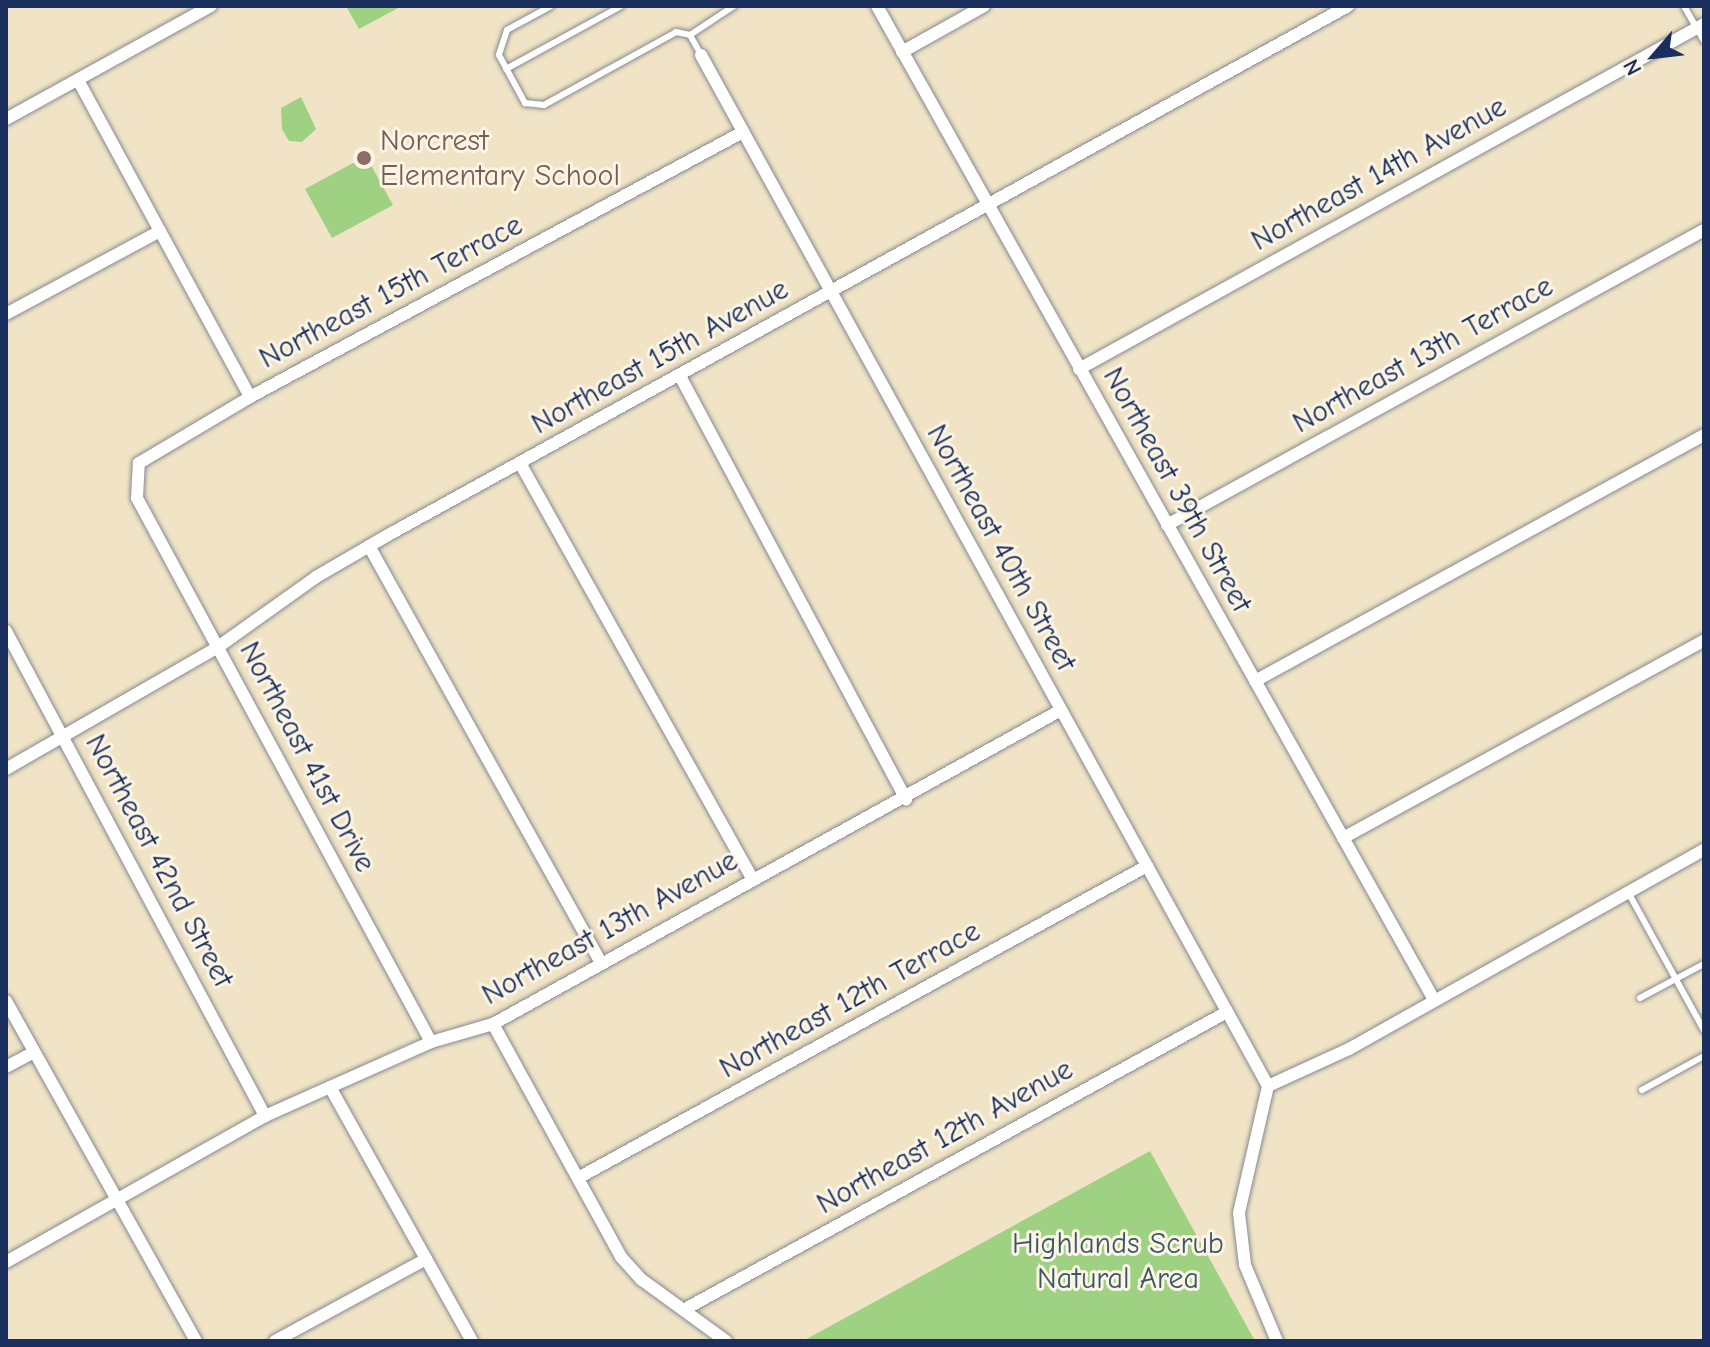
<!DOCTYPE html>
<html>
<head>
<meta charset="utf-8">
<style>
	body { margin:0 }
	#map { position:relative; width:1710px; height:1347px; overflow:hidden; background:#f1e4c6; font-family:"Comic Neue",sans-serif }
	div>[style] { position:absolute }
	.green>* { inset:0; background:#9ed282 }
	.roads { filter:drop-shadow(0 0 2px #868a92) drop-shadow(0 0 2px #868a92) }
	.service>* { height:6px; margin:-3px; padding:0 3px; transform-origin:3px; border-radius:3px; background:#fff }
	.minor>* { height:12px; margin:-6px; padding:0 6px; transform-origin:6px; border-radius:6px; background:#fff }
	.dots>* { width:22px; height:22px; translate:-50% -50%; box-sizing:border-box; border:4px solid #fcf5e5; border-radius:50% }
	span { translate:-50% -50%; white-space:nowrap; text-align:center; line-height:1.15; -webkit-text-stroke:6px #fcf5e5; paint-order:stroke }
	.education-label { font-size:30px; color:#785e54 }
	.left { translate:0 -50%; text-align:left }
	.street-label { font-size:30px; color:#1b2f5e }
	.park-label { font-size:30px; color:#3c5867 }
	.frame { position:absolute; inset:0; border:8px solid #1b2f5e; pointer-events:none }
	.north { position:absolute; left:1614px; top:16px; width:80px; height:80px; -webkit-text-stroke:6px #fcf5e5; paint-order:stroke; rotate:242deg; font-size:22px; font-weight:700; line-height:32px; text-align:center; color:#1b2f5e }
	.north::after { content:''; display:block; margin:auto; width:28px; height:36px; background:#1b2f5e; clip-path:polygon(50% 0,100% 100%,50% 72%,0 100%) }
</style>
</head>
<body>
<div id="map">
	<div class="green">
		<div style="clip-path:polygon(346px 6px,402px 6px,359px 29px)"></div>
		<div style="clip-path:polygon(301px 97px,316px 129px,302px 142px,289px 141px,282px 129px,281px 108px)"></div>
		<div style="clip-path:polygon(366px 156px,393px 205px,332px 238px,305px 189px)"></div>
		<div style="clip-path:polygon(1150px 1151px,1255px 1341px,803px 1341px)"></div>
	</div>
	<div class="roads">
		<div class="service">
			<div style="left:551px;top:6px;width:50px;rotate:151.4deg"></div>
			<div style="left:507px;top:30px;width:26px;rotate:108deg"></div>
			<div style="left:499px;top:55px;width:55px;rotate:61.6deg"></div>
			<div style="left:525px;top:103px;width:19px;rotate:6deg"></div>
			<div style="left:544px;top:105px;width:151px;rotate:-28.9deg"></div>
			<div style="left:676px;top:32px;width:14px;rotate:12deg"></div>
			<div style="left:690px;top:35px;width:53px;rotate:-33.4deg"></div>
			<div style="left:1684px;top:6px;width:40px;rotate:60.3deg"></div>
			<div style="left:690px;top:35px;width:23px;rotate:61deg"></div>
			<div style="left:506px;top:69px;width:131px;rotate:-28.7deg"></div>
			<div style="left:1628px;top:892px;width:158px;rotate:61.2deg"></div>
			<div style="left:1640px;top:998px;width:72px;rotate:-28deg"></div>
			<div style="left:1642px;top:1090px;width:71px;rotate:-28.7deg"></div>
		</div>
		<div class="minor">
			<div style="left:877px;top:6px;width:1137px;rotate:60.73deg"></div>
			<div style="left:902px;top:52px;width:94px;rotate:-29.3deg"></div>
			<div style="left:701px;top:55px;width:1177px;rotate:61.19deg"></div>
			<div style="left:78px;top:80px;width:361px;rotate:61.5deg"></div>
			<div style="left:6px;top:119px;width:234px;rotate:-28.9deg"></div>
			<div style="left:6px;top:314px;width:175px;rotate:-28.3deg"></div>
			<div style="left:1079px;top:369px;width:714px;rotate:-28.9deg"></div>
			<div style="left:680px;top:376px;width:480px;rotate:61.9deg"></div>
			<div style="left:520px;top:463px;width:478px;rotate:60.8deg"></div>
			<div style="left:1167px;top:525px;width:613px;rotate:-28.78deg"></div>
			<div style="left:369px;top:546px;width:475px;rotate:60.9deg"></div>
			<div style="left:6px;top:631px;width:550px;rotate:61.9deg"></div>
			<div style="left:1255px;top:681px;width:512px;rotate:-28.72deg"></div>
			<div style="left:6px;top:769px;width:245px;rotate:-29.9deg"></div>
			<div style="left:218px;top:647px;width:120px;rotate:-35.5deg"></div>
			<div style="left:316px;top:577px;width:86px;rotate:-30.2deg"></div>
			<div style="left:390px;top:534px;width:1094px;rotate:-28.86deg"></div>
			<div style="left:1343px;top:838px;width:412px;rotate:-28.7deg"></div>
			<div style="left:6px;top:1001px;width:389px;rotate:60.8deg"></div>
			<div style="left:493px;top:1024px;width:266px;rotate:61.2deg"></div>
			<div style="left:621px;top:1257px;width:31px;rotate:48deg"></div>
			<div style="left:642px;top:1280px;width:104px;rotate:36deg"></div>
			<div style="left:431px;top:1042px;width:618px;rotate:-118.39deg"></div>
			<div style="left:137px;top:498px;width:35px;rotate:-87deg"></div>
			<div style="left:139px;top:463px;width:129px;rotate:-30.7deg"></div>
			<div style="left:250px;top:397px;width:560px;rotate:-28.26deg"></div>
			<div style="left:6px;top:1067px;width:32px;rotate:-28deg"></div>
			<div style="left:1268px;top:1086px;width:89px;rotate:-24.6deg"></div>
			<div style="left:1349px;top:1049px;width:407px;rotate:-29.3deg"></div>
			<div style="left:1268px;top:1086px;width:130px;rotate:102.9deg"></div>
			<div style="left:1239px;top:1213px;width:52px;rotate:83.4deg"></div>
			<div style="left:1245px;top:1265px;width:82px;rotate:67.2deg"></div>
			<div style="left:330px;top:1087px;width:291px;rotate:60.8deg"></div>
			<div style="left:578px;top:1178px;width:649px;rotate:-28.74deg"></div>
			<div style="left:6px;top:1262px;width:297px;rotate:-29.4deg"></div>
			<div style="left:265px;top:1116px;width:182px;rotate:-24deg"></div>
			<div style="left:431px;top:1042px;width:65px;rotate:-16.2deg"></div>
			<div style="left:493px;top:1024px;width:649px;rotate:-28.93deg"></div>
			<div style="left:687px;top:1308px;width:616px;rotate:-28.73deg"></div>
			<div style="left:275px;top:1341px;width:172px;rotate:-28.5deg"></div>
		</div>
	</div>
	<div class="dots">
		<div style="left:364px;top:158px;background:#8d6e63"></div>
	</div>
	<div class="education-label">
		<span class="left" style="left:380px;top:158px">Norcrest<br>Elementary School</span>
	</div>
	<div class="street-label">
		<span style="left:1379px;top:174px;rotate:-29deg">Northeast 14th Avenue</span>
		<span style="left:391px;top:292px;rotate:-28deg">Northeast 15th Terrace</span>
		<span style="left:1423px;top:355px;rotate:-29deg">Northeast 13th Terrace</span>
		<span style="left:660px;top:357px;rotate:-29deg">Northeast 15th Avenue</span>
		<span style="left:1177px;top:490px;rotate:61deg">Northeast 39th Street</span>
		<span style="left:1001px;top:548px;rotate:61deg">Northeast 40th Street</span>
		<span style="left:307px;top:757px;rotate:62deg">Northeast 41st Drive</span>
		<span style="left:159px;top:861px;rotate:62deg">Northeast 42nd Street</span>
		<span style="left:610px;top:928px;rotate:-29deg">Northeast 13th Avenue</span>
		<span style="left:850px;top:1000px;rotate:-29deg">Northeast 12th Terrace</span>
		<span style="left:945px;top:1137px;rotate:-29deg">Northeast 12th Avenue</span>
	</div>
	<div class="park-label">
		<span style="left:1118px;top:1261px">Highlands Scrub<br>Natural Area</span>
	</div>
	<div class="frame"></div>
	<div class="north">N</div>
</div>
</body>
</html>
